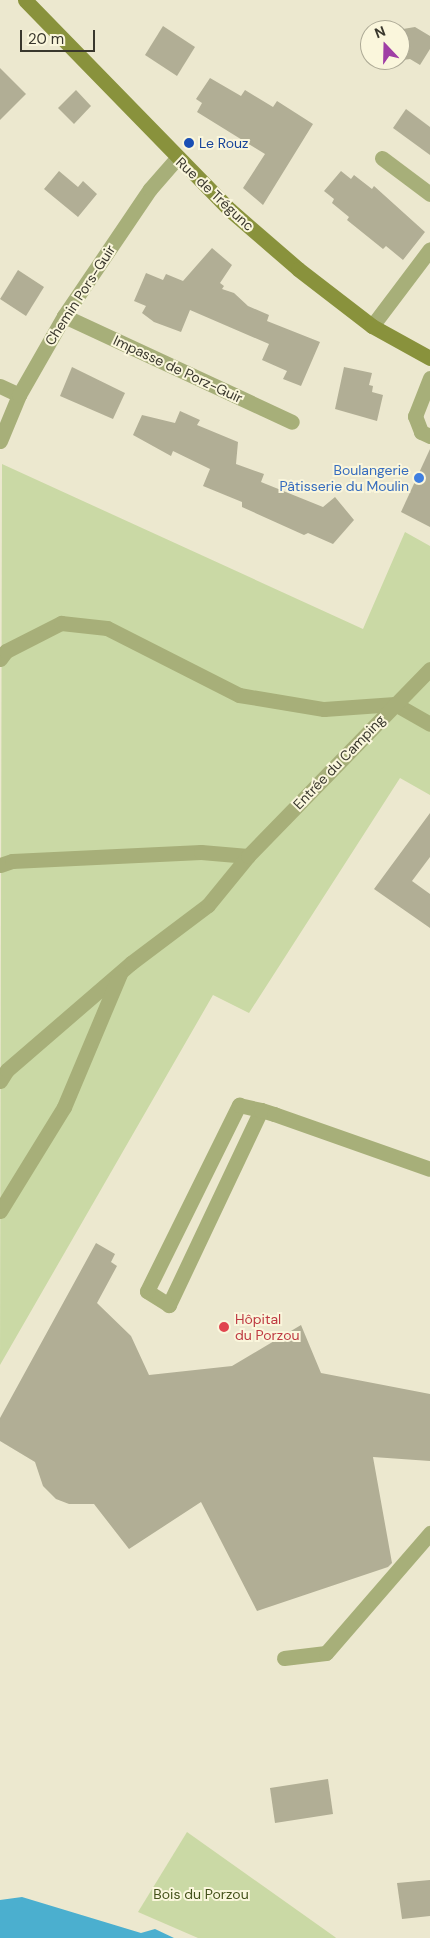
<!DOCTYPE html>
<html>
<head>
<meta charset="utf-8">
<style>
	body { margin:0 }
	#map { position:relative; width:430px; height:1938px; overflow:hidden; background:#ece8cf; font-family:"DM Sans",sans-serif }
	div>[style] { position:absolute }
	.green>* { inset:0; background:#cad9a5 }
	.water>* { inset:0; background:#4bafcf }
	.building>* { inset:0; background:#b1ae95 }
	.lane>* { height:15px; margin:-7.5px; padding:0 7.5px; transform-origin:7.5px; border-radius:7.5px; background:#a7af79 }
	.street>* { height:15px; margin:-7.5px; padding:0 7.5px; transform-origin:7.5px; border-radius:7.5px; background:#a7af79 }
	.secondary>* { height:15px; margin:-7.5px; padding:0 7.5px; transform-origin:7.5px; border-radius:7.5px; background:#89923c }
	.dots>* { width:14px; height:14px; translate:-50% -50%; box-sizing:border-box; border:2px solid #faf6dc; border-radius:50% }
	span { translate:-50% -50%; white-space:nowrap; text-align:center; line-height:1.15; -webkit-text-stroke:4px #faf6dc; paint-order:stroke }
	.transit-label { font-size:14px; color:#164399 }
	.left { translate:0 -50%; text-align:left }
	.street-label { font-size:14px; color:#39372d }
	.shop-label { font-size:14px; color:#366cbe }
	.right { translate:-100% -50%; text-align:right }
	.health-label { font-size:14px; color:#be3a42 }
	.park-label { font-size:14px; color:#44511a }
	.north { position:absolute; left:360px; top:20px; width:50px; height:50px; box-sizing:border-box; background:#faf6dc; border:1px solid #adaa96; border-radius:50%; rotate:339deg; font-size:14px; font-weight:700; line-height:20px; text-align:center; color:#39372d }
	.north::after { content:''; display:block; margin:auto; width:18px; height:22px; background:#9f3ea5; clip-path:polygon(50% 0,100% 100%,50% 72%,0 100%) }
	.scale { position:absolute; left:20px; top:30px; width:75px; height:22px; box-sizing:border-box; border:2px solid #39372d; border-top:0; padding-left:6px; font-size:15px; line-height:18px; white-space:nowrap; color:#39372d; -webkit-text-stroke:4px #faf6dc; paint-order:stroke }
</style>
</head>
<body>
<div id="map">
	<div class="green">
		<div style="clip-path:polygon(2px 464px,363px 629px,405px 532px,430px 546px,430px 795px,400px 778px,249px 1013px,213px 995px,0 1365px)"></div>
		<div style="clip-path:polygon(187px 1832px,335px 1937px,336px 1938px,198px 1938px,138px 1912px)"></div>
	</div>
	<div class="water">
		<div style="clip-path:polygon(22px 1897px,141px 1933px,155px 1929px,174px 1938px,0 1938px,0 1900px)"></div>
	</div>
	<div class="building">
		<div style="clip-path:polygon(163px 26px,195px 47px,177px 76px,145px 55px)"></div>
		<div style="clip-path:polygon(415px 27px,430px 36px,430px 49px,420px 65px,410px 59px,381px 63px,380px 60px,400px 60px,400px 30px,397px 30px)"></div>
		<div style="clip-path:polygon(0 68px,26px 94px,0 120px)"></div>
		<div style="clip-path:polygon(210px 78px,241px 96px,245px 90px,273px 107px,277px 101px,313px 124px,263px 205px,243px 188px,265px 154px,197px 112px,202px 103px,196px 99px)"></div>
		<div style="clip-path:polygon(76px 90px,91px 106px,74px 124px,58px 108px)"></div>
		<div style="clip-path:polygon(406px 109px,430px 127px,430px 155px,393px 128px)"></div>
		<div style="clip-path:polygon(59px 171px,78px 187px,83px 181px,97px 194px,78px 217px,44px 189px)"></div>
		<div style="clip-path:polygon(341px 171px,351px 179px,354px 175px,372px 189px,374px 186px,425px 232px,403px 260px,386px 246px,383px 249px,347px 220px,349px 217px,332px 203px,334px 199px,324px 191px)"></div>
		<div style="clip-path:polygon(212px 248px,232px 265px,220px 283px,224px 286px,222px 289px,234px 293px,248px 306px,269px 315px,267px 321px,320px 342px,301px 386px,283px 379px,287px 371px,262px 360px,269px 344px,190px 310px,181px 332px,154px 322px,142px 313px,146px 306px,134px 301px,146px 273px,163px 280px,166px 274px,183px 281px)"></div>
		<div style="clip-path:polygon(18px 270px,44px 287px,26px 316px,0 299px)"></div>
		<div style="clip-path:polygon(72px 367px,125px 393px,113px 419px,60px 396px)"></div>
		<div style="clip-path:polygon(344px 367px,372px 373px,369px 385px,373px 386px,372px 392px,383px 395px,377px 421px,335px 409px)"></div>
		<div style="clip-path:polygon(180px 411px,200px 420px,197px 425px,238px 442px,236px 464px,264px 474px,261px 482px,323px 507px,335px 497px,354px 520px,333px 544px,308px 533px,304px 535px,242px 507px,242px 502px,203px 486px,210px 469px,173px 451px,171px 456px,133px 435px,142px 415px,175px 423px)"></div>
		<div style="clip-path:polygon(430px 449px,430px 527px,401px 512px)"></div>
		<div style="clip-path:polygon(430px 813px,430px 857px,412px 881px,430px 894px,430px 928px,374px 889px)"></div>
		<div style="clip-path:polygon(96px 1243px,115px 1254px,111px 1262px,117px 1266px,97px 1303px,131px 1336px,149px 1375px,232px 1366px,301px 1325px,321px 1373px,430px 1394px,430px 1461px,373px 1457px,392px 1563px,388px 1567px,257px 1611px,201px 1502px,129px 1549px,94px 1504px,69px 1504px,56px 1499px,43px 1486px,35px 1462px,0 1441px,0 1418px)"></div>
		<div style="clip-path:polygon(328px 1779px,333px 1814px,275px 1823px,270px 1788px)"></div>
		<div style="clip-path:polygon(430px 1880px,430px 1916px,402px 1919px,397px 1883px)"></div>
	</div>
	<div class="lane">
		<div style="left:430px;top:378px;width:41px;rotate:111.5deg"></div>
		<div style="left:415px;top:416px;width:17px;rotate:69deg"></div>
		<div style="left:421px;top:432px;width:10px;rotate:24deg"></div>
		<div style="left:0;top:659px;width:10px;rotate:-53deg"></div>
		<div style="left:6px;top:651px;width:62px;rotate:-27deg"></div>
		<div style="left:61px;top:623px;width:46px;rotate:6.2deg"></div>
		<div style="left:107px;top:628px;width:148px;rotate:26.9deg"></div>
		<div style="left:239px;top:695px;width:86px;rotate:9.4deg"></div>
		<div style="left:324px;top:709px;width:71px;rotate:-4deg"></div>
		<div style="left:395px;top:704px;width:40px;rotate:29.7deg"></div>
		<div style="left:0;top:865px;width:13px;rotate:-18deg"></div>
		<div style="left:12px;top:861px;width:189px;rotate:-2.7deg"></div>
		<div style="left:201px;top:852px;width:47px;rotate:4.9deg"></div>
		<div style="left:0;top:1081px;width:13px;rotate:-58deg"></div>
		<div style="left:7px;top:1070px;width:164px;rotate:-40.8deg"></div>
		<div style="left:131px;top:963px;width:96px;rotate:-37deg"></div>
		<div style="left:208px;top:905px;width:63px;rotate:-50.8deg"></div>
		<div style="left:248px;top:856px;width:261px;rotate:-45.8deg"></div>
		<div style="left:261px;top:1110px;width:216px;rotate:115.3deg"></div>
		<div style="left:169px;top:1305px;width:26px;rotate:-148deg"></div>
		<div style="left:147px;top:1291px;width:208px;rotate:-63.7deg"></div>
		<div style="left:239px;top:1105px;width:23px;rotate:13deg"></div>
		<div style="left:261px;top:1110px;width:14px;rotate:17deg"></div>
		<div style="left:274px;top:1114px;width:165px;rotate:19.4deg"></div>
		<div style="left:0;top:1211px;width:122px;rotate:-58.4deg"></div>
		<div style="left:64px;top:1107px;width:144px;rotate:-67.2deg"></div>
		<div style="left:284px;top:1658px;width:42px;rotate:-6.8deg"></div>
		<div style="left:326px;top:1653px;width:159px;rotate:-49.1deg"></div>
	</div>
	<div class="street">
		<div style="left:382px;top:158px;width:60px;rotate:36.9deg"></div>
		<div style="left:64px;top:316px;width:251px;rotate:24.9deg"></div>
		<div style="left:372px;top:326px;width:96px;rotate:-53deg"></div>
		<div style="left:0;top:386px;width:21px;rotate:25deg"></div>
		<div style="left:0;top:441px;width:50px;rotate:-67.6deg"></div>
		<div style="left:19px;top:395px;width:91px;rotate:-60.3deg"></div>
		<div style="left:64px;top:316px;width:153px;rotate:-55.9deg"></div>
		<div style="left:150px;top:189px;width:41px;rotate:-48.9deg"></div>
	</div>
	<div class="secondary">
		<div style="left:25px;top:0;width:293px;rotate:45.7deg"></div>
		<div style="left:230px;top:210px;width:90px;rotate:40.9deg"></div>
		<div style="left:298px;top:269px;width:93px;rotate:37.6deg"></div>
		<div style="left:372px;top:326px;width:66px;rotate:28.9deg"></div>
	</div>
	<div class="dots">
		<div style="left:189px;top:143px;background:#1a4fb4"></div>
		<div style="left:419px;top:478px;background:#3f7fe0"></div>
		<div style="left:224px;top:1327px;background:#e0444e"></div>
	</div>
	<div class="transit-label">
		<span class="left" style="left:199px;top:143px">Le Rouz</span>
	</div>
	<div class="street-label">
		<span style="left:215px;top:194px;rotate:43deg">Rue de Trégunc</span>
		<span style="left:80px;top:295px;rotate:-57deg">Chemin Pors-Guir</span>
		<span style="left:178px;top:369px;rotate:25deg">Impasse de Porz-Guir</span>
		<span style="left:339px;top:762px;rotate:-46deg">Entrée du Camping</span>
	</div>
	<div class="shop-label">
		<span class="right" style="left:409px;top:478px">Boulangerie<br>Pâtisserie du Moulin</span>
	</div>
	<div class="health-label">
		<span class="left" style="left:235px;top:1327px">Hôpital<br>du Porzou</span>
	</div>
	<div class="park-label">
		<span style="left:201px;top:1894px">Bois du Porzou</span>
	</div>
	<div class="north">N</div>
	<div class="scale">20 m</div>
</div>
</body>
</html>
